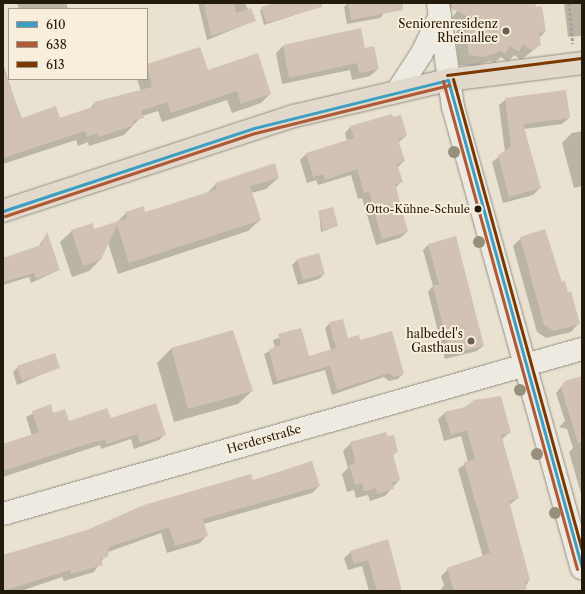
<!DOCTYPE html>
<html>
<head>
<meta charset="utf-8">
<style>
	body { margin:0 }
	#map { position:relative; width:585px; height:594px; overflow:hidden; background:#e9e2d1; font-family:"Libre Caslon Text",serif }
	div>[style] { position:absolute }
	.shadow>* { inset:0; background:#0003 }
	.building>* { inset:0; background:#d2c2b3 }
	.path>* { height:2.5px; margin-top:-1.25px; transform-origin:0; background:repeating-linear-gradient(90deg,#a6a29b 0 3px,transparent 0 5px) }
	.roads { filter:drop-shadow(0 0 1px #948f84) drop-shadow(0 0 1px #948f84) }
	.minor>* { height:22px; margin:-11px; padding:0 11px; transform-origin:11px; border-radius:11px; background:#edeae1 }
	.major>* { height:22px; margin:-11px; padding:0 11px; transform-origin:11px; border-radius:11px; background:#e0d9cc }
	.bus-1>* { height:3px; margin:-1.5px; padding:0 1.5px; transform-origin:1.5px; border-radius:1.5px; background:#3b9ec2 }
	.bus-2>* { height:3px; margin:-1.5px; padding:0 1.5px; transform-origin:1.5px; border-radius:1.5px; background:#af5936 }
	.bus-3>* { height:3px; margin:-1.5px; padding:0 1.5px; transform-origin:1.5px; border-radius:1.5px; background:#7d3801 }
	.trees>* { width:12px; height:12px; margin:-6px; border-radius:50%; background:#96907b }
	.dots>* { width:11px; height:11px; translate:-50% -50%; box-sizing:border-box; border:2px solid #f7eedb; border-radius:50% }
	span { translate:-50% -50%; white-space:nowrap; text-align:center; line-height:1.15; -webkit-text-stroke:4px #f7eedb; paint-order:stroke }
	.bus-label { font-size:11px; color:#231a0e }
	.right { translate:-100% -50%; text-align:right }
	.poi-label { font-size:12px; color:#231a0e }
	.street-label { font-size:12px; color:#231a0e }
	.frame { position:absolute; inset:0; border:4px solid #231a0e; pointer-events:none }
	.legend { position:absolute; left:8px; top:8px; width:140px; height:72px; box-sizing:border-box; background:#f7eedb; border:1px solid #a29989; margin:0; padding:5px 7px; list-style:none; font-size:12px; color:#231a0e }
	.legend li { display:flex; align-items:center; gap:8px; height:20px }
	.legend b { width:20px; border:1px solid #a29989 }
</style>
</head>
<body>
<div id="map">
	<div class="shadow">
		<div style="clip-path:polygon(17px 3px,66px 3px,68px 9px,19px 9px)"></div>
		<div style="clip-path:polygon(198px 3px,245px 3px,254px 21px,207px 40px)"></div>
		<div style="clip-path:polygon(278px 3px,304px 3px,307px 11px,264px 25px,260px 10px)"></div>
		<div style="clip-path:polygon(348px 3px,382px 3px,384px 13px,380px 18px,347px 24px,344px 7px)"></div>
		<div style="clip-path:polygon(450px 3px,534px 3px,545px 32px,539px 38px,540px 45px,521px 60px,514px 55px,508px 62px,501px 57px,494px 63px,490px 61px,474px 66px,459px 65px,456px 40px,452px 38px,460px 27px,449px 22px,457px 11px,447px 6px)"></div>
		<div style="clip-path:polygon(564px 3px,582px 3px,581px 36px,568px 37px)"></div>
		<div style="clip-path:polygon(360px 29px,364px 49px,378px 69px,370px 76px,352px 80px,350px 70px,282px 84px,276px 53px,283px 46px)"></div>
		<div style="clip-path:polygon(199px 48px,207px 72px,270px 94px,261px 103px,232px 113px,227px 100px,162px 122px,158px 111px,142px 116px,124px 135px,89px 146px,88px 142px,78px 146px,76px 140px,3px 164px,3px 64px,21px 119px,59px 119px,89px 109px,95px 103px,141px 91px,137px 79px,147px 79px,147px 65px)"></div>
		<div style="clip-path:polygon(506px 99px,569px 118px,562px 124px,524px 129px,540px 188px,533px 195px,503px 203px,492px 162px,505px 152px,499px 105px)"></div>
		<div style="clip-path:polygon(351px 126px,406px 136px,398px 143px,404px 161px,397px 168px,402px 181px,395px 188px,407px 232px,400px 238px,376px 245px,362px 198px,358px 199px,351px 175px,318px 185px,316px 180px,307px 183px,300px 160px,306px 154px,347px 141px,345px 133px)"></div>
		<div style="clip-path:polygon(582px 131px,582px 186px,574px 188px,562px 143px,572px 133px)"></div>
		<div style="clip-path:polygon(278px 178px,266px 189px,251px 193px,260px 220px,248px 231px,118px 274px,108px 243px,101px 259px,89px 271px,72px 277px,60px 242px,72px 231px,94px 230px,116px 223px,126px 213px,145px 214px,206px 194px,216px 184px)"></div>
		<div style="clip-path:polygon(319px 212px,337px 226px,321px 232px)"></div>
		<div style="clip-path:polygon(47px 234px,59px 270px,31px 283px,29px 277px,3px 285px,3px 259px,38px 247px)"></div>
		<div style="clip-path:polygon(521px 238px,561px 283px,578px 324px,571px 332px,546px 338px,537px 332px,513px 246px)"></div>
		<div style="clip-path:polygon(428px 245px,483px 346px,477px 351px,445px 359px,428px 292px,433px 286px,423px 250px)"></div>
		<div style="clip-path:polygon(319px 254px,324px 274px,319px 279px,298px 285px,292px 265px,297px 260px)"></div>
		<div style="clip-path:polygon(330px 323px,348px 339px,359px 341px,403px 374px,398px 379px,389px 381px,384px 377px,332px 395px,325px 370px,273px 385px,264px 354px,275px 348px,273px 340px,301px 329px,309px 357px,331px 351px,325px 328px)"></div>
		<div style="clip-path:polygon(233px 332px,252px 391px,238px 404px,174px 422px,157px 363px,171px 349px)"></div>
		<div style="clip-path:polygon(18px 367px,59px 367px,17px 385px,13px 372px)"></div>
		<div style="clip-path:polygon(582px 379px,582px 497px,569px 452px,573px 448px,567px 429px,559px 427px,565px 421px,556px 393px,565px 382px)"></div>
		<div style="clip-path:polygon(50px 405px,53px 414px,69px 422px,110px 419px,165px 434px,159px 440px,134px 449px,131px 439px,101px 449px,100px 445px,3px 477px,3px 444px,32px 436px,26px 417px)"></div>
		<div style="clip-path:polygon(445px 413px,510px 432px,502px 439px,518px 498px,509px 505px,529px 580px,523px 591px,440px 591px,444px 585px,441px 576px,448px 569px,483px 557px,458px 469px,468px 462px,461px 436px,444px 441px,438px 419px)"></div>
		<div style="clip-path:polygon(351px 443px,397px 451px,392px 456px,399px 480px,385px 496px,370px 501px,368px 495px,356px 498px,354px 490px,347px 492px,342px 474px,348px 468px,343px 451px)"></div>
		<div style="clip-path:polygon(252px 481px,319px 486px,312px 493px,204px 524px,207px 535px,200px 543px,167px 553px,161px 533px,108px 552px,94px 572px,64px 581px,62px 577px,21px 591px,3px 591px,3px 556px)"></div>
		<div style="clip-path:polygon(373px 544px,401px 591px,369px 591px,362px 566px,348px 570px,344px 558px,351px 552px)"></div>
	</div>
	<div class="building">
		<div style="clip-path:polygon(204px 3px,234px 3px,236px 13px,251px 8px,256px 21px,211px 36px)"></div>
		<div style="clip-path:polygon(275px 3px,322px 3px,322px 7px,266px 23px,261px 7px)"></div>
		<div style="clip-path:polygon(348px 3px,403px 3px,403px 10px,351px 20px)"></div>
		<div style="clip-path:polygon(451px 3px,535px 3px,536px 7px,542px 6px,546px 32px,539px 33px,541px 45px,532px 50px,523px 44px,519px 52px,510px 46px,505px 54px,501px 51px,485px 57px,469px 55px,465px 30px,461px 27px,469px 17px,451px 8px)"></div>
		<div style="clip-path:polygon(361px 28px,365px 48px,374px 46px,379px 69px,359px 73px,357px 63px,289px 78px,283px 45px)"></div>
		<div style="clip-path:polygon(200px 47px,208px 70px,258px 53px,271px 94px,241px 104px,237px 91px,171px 113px,167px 102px,141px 111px,144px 118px,133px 121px,134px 125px,99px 137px,98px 133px,87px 137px,85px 131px,3px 158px,3px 69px,22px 118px,56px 106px,60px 118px,95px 106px,94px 102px,152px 87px,147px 64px)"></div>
		<div style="clip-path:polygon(566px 90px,570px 118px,523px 124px,541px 188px,509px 197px,498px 155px,511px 147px,505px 98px)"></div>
		<div style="clip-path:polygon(392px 114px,393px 117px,401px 115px,407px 136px,398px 139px,405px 161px,397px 164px,403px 182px,395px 184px,408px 232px,382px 239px,369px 192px,364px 193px,357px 169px,325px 180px,323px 174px,313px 177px,306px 153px,354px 138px,350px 126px)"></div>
		<div style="clip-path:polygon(275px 163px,279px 178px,250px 186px,261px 220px,129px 263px,117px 225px,101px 260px,83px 266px,71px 230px,93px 223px,94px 229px,127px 218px,125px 212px,144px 206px,145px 212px,171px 204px,217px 189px,215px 183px)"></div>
		<div style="clip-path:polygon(333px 207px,338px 226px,323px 230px,318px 211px)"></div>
		<div style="clip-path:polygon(545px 229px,562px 282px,565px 281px,568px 292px,571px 291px,580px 324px,554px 331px,544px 325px,520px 237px)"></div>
		<div style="clip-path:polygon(47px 232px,60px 270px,36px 279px,34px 273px,3px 282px,3px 258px,41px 245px)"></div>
		<div style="clip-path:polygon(456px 236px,484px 346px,450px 354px,433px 286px,439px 284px,428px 244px)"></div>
		<div style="clip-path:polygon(319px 253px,325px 274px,303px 280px,297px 259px)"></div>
		<div style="clip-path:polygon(343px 319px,348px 338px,359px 335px,360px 340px,392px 331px,404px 374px,394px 377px,389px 373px,337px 390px,330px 366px,277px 381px,269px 349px,281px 345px,278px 334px,301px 328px,309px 356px,336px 348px,329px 322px)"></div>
		<div style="clip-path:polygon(233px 330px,253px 391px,188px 409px,171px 348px)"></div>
		<div style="clip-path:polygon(55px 353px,60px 368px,22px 381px,17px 366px)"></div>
		<div style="clip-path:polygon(582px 376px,582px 442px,578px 443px,561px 387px,565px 381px)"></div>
		<div style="clip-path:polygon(501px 396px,511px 433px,501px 435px,519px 498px,509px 501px,530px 580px,525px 582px,527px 589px,519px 591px,454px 591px,447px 568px,490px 553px,464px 462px,475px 459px,467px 430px,451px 435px,444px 412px,465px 407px,474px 400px)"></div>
		<div style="clip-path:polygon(156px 403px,166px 435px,140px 443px,137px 434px,107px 444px,105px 440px,94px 442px,3px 471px,3px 444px,39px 432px,32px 411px,51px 404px,53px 413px,65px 409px,69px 421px,107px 408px,111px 418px)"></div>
		<div style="clip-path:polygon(386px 432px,388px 436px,394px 435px,398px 452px,393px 454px,400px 480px,392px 482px,394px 489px,377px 494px,376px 488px,364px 491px,362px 483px,355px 485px,349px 465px,356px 463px,350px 442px)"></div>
		<div style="clip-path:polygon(312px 461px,320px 486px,203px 519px,208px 536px,175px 546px,169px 527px,109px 547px,108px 557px,101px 559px,103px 565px,71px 574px,70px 570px,3px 591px,3px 555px,87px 530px,144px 505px,251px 474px,253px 480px)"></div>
		<div style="clip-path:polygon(388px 539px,402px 591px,377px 591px,368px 560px,354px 564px,350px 551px)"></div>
	</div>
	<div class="path">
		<div style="left:569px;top:3px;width:41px;rotate:84.4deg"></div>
	</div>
	<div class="roads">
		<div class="minor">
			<div style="left:438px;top:3px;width:105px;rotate:81.8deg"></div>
			<div style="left:453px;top:107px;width:479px;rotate:74.4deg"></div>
			<div style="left:398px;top:90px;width:44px;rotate:-57deg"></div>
			<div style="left:422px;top:53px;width:41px;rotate:-64.1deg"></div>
			<div style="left:3px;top:514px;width:602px;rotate:-15.91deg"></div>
		</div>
		<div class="major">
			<div style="left:3px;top:211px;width:306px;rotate:-18.1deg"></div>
			<div style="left:294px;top:116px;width:158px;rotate:-13.2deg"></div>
			<div style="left:448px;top:80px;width:135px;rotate:-7.2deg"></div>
		</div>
	</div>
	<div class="bus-1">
		<div style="left:448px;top:80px;width:506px;rotate:74.65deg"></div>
		<div style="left:3px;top:211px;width:264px;rotate:-18.3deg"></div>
		<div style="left:254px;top:128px;width:200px;rotate:-13.9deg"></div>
	</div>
	<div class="bus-2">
		<div style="left:443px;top:81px;width:506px;rotate:74.65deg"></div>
		<div style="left:5px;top:216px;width:263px;rotate:-18.4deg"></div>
		<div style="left:255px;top:133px;width:200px;rotate:-13.9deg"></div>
	</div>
	<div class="bus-3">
		<div style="left:447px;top:75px;width:135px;rotate:-7.2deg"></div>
		<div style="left:453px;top:79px;width:487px;rotate:74.7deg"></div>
	</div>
	<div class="trees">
		<div style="left:454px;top:152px"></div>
		<div style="left:479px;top:242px"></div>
		<div style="left:520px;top:390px"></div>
		<div style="left:537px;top:454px"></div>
		<div style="left:555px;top:513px"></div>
	</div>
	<div class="dots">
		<div style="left:506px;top:31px;background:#686052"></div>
		<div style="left:478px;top:209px;background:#231a0e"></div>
		<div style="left:471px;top:341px;background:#686052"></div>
	</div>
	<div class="bus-label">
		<span class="right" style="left:470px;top:209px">Otto-Kühne-Schule</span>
	</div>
	<div class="poi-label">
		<span class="right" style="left:498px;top:31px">Seniorenresidenz<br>Rheinallee</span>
		<span class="right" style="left:463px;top:341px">halbedel's<br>Gasthaus</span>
	</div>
	<div class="street-label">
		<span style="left:264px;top:439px;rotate:-16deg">Herderstraße</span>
	</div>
	<div class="frame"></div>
	<ul class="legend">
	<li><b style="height:5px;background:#3b9ec2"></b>610</li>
	<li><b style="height:5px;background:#af5936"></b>638</li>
	<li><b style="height:5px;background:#7d3801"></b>613</li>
	</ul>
</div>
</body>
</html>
